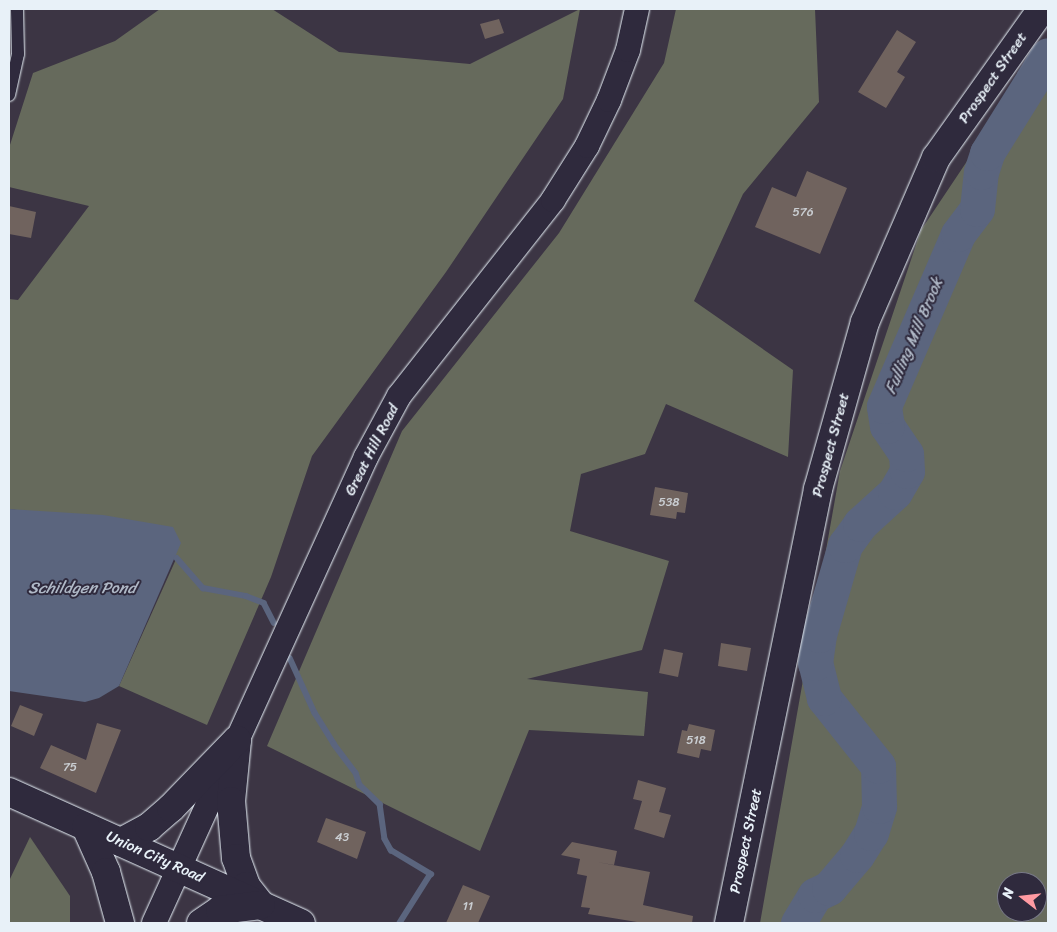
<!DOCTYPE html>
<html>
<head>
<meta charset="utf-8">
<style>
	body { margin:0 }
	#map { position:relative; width:1057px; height:932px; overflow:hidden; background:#3c3544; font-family:Sriracha,sans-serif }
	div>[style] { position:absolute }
	.green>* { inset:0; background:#666a5c }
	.water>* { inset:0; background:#5b657e }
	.stream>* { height:5.5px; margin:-2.75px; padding:0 2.75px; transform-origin:2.75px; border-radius:2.75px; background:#5b657e }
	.river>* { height:35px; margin:-17.5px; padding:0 17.5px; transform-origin:17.5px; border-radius:17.5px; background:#5b657e }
	.building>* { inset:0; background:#70635e }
	.roads { filter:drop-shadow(0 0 1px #e8f1f8) drop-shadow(0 0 1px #e8f1f8) }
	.lane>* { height:12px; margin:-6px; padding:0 6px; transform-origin:6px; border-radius:6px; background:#2f2a3d }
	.street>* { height:24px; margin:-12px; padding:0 12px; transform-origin:12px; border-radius:12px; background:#2f2a3d }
	.secondary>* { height:28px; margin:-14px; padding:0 14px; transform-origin:14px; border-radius:14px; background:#2f2a3d }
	span { translate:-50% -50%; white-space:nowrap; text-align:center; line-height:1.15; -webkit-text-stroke:4px #2f2a3d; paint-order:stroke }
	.number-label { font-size:12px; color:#caced2 }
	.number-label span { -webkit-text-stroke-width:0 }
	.street-label { font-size:15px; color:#e8f1f8 }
	.water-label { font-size:16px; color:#b0b9c7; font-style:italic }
	.frame { position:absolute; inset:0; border:10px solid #e8f1f8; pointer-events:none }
	.north { position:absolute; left:997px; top:872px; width:50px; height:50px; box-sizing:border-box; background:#2f2a3d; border:1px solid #797a88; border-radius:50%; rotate:286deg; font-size:14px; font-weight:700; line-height:20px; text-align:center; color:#e8f1f8 }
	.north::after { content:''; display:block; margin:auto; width:18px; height:22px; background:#ff9aa2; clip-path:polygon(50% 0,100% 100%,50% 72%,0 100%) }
</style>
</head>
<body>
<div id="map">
	<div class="green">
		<div style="clip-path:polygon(160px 9px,272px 9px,339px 52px,470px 64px,580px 9px,563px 99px,446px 272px,312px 456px,271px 577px,207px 725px,119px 686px,177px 557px,41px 513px,9px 509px,9px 299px,18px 300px,89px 206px,9px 187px,9px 148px,33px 73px,115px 41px)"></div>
		<div style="clip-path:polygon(676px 9px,815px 9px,819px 102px,743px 194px,694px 301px,793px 370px,788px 457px,666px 404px,645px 454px,581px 474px,570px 531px,669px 561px,642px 650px,527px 679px,648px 692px,644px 736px,529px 730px,480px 851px,267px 746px,402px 431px,559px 233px,664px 63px)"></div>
		<div style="clip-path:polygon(evenodd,1048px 40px,1048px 923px,760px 923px,840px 471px,921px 230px,1048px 40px,1007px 882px,1037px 882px,1037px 912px,1007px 912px,1007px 882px)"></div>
		<div style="clip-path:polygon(30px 837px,70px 896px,70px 923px,9px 923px,9px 881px)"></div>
	</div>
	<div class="water">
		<div style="clip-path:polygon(9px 509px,103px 515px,173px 527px,181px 543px,119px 686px,99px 698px,85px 702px,9px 691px)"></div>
	</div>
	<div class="stream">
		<div style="left:177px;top:558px;width:40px;rotate:49deg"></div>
		<div style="left:203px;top:588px;width:44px;rotate:10.5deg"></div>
		<div style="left:246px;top:596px;width:19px;rotate:21deg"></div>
		<div style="left:264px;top:603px;width:22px;rotate:63deg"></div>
		<div style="left:290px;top:658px;width:60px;rotate:65.6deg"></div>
		<div style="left:315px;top:713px;width:36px;rotate:58deg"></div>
		<div style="left:334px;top:744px;width:36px;rotate:53deg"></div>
		<div style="left:356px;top:773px;width:13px;rotate:72deg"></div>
		<div style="left:360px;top:785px;width:28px;rotate:44deg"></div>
		<div style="left:380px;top:804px;width:35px;rotate:82deg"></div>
		<div style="left:385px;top:839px;width:13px;rotate:61deg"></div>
		<div style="left:391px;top:850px;width:47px;rotate:31deg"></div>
		<div style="left:431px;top:874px;width:58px;rotate:122.3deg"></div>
	</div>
	<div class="river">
		<div style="left:798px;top:923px;width:33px;rotate:-59deg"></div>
		<div style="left:815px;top:895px;width:16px;rotate:-27deg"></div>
		<div style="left:829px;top:888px;width:43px;rotate:-49.7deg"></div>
		<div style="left:857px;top:855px;width:26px;rotate:-58deg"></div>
		<div style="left:871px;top:833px;width:28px;rotate:-73deg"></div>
		<div style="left:879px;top:806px;width:40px;rotate:-91.4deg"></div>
		<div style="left:878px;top:766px;width:87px;rotate:-128.5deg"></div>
		<div style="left:824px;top:698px;width:36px;rotate:-104deg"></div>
		<div style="left:815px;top:663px;width:28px;rotate:-82deg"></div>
		<div style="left:819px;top:635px;width:94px;rotate:-73.9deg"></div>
		<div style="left:845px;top:545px;width:26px;rotate:-54deg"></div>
		<div style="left:860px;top:524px;width:47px;rotate:-42.4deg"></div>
		<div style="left:895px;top:492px;width:24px;rotate:-60deg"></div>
		<div style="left:907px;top:471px;width:17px;rotate:-93deg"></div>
		<div style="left:906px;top:454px;width:34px;rotate:-124deg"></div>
		<div style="left:887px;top:426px;width:20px;rotate:-99deg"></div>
		<div style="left:884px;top:406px;width:187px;rotate:-66.7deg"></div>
		<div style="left:958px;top:234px;width:31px;rotate:-53deg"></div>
		<div style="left:977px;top:209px;width:37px;rotate:-84deg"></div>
		<div style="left:981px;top:172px;width:20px;rotate:-72deg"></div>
		<div style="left:987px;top:153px;width:115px;rotate:-58.1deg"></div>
	</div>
	<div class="building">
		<div style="clip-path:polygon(499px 19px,504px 33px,485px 39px,480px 24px)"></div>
		<div style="clip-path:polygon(897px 30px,916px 42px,897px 72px,905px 77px,886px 108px,858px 92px)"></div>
		<div style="clip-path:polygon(807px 171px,847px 188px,820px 254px,755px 227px,772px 187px,796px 197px)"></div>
		<div style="clip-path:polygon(9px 206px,36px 212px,31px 238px,9px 234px)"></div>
		<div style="clip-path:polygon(655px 487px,688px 493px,685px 513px,677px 512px,676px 519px,650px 515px)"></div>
		<div style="clip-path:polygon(721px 643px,751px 648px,747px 671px,718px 666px)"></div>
		<div style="clip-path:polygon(664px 649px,683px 653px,678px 677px,659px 673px)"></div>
		<div style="clip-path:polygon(20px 705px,43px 714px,34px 736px,11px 726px)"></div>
		<div style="clip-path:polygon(97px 723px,121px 730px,96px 793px,40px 768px,51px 745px,86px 760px)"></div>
		<div style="clip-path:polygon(689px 724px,715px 730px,711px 751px,701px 749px,699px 758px,677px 753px,682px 730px,687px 731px)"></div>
		<div style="clip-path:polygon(638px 780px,666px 788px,659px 812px,671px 815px,664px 838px,634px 829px,642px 801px,633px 799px)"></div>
		<div style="clip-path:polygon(326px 818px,366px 832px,357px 859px,317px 842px)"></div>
		<div style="clip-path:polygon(572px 842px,617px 851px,614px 865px,597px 862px,650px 872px,643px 905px,693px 916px,692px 923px,643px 923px,588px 914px,590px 908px,581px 907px,587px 876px,577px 874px,580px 859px,561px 855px)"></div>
		<div style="clip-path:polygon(463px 885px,490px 896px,478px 923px,446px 923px)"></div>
	</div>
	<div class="roads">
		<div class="lane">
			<div style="left:9px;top:95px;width:42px;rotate:-77.6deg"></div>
			<div style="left:18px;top:54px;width:45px;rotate:-91.3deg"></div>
		</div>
		<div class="street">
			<div style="left:154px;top:923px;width:512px;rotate:-65.54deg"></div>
			<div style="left:366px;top:457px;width:69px;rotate:-61.6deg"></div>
			<div style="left:399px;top:396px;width:249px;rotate:-51.8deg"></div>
			<div style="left:553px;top:200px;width:64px;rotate:-57.8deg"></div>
			<div style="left:587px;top:146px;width:51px;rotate:-64.4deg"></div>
			<div style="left:609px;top:100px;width:53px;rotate:-69.2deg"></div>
			<div style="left:628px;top:50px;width:42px;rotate:-77.6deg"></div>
		</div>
		<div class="secondary">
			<div style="left:237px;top:740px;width:61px;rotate:95.6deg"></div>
			<div style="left:231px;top:801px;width:57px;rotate:85deg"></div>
			<div style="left:236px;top:858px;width:30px;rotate:70deg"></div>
			<div style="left:246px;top:886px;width:24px;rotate:52deg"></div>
			<div style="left:9px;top:792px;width:320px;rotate:24.2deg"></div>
			<div style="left:86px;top:827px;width:49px;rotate:66deg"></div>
			<div style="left:106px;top:872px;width:53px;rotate:74.6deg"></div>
			<div style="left:121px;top:842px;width:32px;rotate:-28deg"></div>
			<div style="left:149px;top:827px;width:29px;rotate:-41deg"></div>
			<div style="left:171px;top:808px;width:95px;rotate:-45.9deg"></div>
			<div style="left:201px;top:923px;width:23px;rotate:-34deg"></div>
			<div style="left:220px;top:910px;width:41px;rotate:-7deg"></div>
			<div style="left:729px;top:923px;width:443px;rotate:-78.4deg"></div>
			<div style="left:818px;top:489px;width:173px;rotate:-74.3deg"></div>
			<div style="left:865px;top:322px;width:179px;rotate:-66.6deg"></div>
			<div style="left:936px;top:158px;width:183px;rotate:-54.6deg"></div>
		</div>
	</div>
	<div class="number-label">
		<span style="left:803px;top:213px">576</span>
		<span style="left:669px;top:503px">538</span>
		<span style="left:696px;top:741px">518</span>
		<span style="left:70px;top:768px">75</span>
		<span style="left:342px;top:838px">43</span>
		<span style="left:468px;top:907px">11</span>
	</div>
	<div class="street-label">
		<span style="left:993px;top:78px;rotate:-55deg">Prospect Street</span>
		<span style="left:831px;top:445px;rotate:-75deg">Prospect Street</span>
		<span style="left:372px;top:450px;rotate:-63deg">Great Hill Road</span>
		<span style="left:746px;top:841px;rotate:-78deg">Prospect Street</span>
		<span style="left:155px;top:857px;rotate:24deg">Union City Road</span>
	</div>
	<div class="water-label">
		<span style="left:914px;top:336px;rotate:-67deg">Fulling Mill Brook</span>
		<span style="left:82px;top:588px">Schildgen Pond</span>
	</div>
	<div class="frame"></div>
	<div class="north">N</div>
</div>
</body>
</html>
